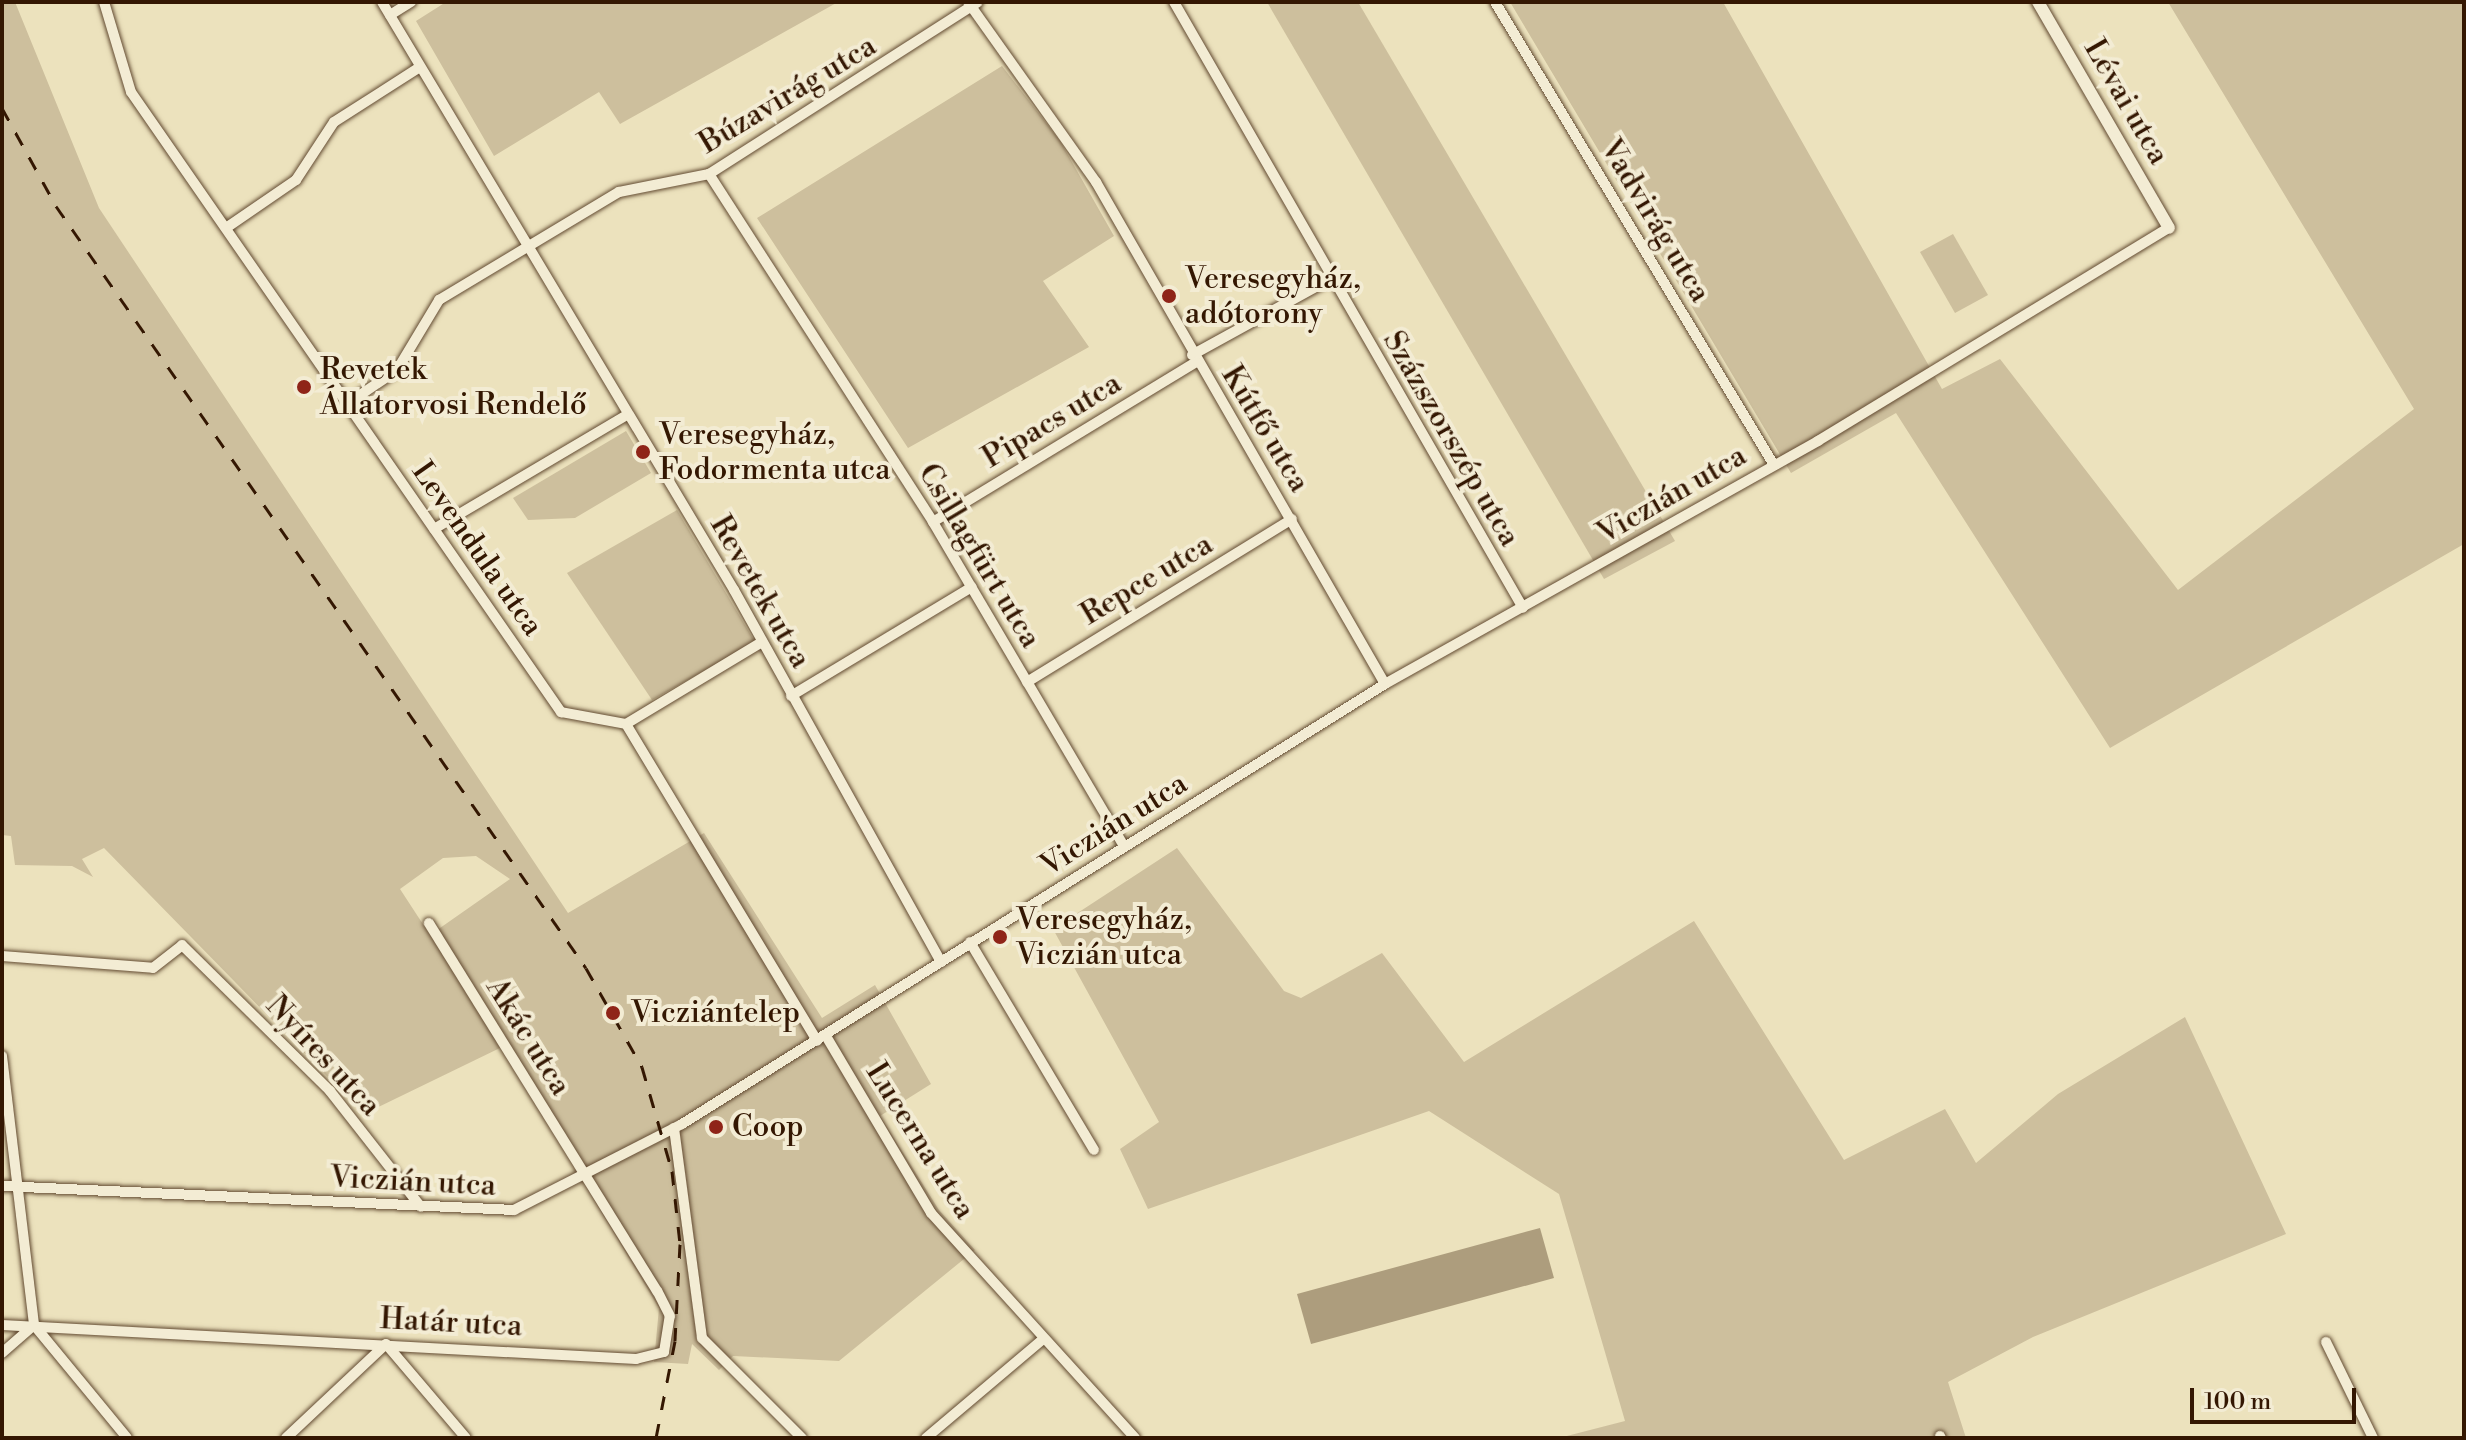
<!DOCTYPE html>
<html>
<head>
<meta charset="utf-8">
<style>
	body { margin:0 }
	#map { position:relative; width:2466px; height:1440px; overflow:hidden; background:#ece2bd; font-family:"Libre Bodoni",serif }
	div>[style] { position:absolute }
	.green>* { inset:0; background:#cdbf9d }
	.water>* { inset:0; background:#ad9d7d }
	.roads { filter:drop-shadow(0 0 2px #624a31) drop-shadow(0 0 2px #624a31) }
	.minor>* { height:10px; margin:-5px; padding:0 5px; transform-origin:5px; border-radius:5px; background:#f3ecd4 }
	.tertiary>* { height:12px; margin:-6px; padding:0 6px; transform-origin:6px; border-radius:6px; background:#f3ecd4 }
	.rail>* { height:3px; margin-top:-1.5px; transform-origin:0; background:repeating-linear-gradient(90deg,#341702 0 14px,transparent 0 28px) }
	.dots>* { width:22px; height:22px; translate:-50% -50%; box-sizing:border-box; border:4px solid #f3ecd4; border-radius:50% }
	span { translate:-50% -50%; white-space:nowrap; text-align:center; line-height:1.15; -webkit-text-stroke:8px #f3ecd4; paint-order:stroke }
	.street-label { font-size:30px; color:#341702 }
	.poi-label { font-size:30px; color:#341702 }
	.left { translate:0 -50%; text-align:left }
	.frame { position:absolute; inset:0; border:4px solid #341702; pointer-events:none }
	.scale { position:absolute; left:2190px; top:1388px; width:166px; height:36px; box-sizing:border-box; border:4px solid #341702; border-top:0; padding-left:10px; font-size:24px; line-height:28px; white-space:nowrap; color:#341702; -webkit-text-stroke:6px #f3ecd4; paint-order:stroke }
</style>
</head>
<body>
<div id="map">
	<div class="green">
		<div style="clip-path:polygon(evenodd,2px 2px,15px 2px,99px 208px,568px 913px,704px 833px,822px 1018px,875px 985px,931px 1084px,880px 1116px,939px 1210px,975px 1250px,839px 1361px,733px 1356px,719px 1370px,692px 1344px,688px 1364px,654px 1362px,659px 1308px,502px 1047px,364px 1114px,104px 848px,82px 859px,93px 877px,72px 866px,15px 865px,11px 836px,2px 835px,2px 2px,476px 856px,510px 879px,430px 935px,400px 889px,443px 858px,476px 856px)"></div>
		<div style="clip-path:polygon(446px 2px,838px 2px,620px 124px,599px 92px,494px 156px,416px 21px)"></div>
		<div style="clip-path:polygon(1267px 2px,1358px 2px,1675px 541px,1604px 579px)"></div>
		<div style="clip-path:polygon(1510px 2px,1723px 2px,1942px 389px,2000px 359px,2178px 590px,2414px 409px,2168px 2px,2464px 2px,2464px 544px,2110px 748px,1896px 413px,1791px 473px)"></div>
		<div style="clip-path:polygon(1002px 66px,1060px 141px,1114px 236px,1043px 281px,1089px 347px,908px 448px,757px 218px)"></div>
		<div style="clip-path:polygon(1953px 234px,1988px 295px,1955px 313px,1920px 252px)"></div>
		<div style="clip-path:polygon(626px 431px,651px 473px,575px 518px,528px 520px,513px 498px)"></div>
		<div style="clip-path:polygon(677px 510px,755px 642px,652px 700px,567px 573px)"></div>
		<div style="clip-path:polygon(1177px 848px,1284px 991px,1301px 998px,1382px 953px,1464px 1062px,1694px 921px,1844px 1160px,1945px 1109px,1976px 1163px,2058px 1094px,2185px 1017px,2286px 1234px,2033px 1337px,1948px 1382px,1966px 1438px,1559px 1438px,1625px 1421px,1559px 1194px,1429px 1111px,1148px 1209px,1120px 1149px,1159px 1122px,1053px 929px)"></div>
	</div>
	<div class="water">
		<div style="clip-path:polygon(1540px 1228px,1554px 1278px,1311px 1344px,1297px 1294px)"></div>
	</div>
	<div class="roads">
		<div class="minor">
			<div style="left:104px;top:2px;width:94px;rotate:73.3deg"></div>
			<div style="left:131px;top:92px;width:755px;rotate:55.26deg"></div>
			<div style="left:561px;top:712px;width:66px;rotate:10.5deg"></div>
			<div style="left:626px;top:724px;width:370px;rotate:58.9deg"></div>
			<div style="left:382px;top:2px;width:685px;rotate:59.09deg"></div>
			<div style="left:734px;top:590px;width:426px;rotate:60.9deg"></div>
			<div style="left:968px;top:2px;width:221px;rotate:54.6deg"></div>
			<div style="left:1096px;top:182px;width:579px;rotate:60.07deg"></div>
			<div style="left:1174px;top:2px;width:699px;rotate:60.06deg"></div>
			<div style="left:1495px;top:2px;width:541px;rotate:58.93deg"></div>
			<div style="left:390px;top:15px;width:25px;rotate:-32deg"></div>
			<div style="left:709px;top:174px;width:414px;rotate:57.2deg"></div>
			<div style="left:933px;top:522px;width:376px;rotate:59.5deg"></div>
			<div style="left:226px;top:228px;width:85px;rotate:-34.4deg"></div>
			<div style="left:296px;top:180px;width:69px;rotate:-56.8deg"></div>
			<div style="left:334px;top:122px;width:102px;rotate:-32.6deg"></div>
			<div style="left:1192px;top:355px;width:158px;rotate:-28.8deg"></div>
			<div style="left:347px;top:404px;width:60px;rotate:-34.2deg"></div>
			<div style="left:397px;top:370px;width:82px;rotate:-59deg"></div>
			<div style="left:439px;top:300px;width:210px;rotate:-31deg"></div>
			<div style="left:619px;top:192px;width:92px;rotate:-11.3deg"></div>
			<div style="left:709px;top:174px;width:319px;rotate:-32.6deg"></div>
			<div style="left:933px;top:522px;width:308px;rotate:-31.3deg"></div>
			<div style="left:434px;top:529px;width:224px;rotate:-30.6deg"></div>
			<div style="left:1027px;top:682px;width:311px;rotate:-31.6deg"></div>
			<div style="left:791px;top:696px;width:211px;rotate:-31.1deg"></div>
			<div style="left:626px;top:724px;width:159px;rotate:-31.1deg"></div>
			<div style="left:970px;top:942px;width:242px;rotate:59.2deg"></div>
			<div style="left:2px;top:956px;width:151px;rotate:4.5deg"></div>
			<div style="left:153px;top:968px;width:37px;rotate:-38deg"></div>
			<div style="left:182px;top:945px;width:208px;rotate:44.6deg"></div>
			<div style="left:330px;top:1091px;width:147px;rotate:51.9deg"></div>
			<div style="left:826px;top:1036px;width:206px;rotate:59.3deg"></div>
			<div style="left:931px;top:1213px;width:304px;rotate:47.8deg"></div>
			<div style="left:2px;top:1056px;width:271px;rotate:83.2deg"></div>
			<div style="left:674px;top:1128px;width:212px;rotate:82.4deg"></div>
			<div style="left:702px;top:1338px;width:141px;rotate:45deg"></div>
			<div style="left:2px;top:1186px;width:513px;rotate:2.68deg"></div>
			<div style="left:514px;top:1210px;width:189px;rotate:-27.1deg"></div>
			<div style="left:682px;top:1124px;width:829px;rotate:-32.04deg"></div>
			<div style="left:1385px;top:684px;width:497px;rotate:-29.3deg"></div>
			<div style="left:1818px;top:441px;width:411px;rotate:-31.3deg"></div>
			<div style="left:2px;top:1325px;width:635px;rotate:3.07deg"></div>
			<div style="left:636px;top:1359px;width:29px;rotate:-14deg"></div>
			<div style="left:664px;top:1352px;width:36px;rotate:-81deg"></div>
			<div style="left:670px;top:1316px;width:28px;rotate:-117deg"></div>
			<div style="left:657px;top:1291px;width:433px;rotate:-121.8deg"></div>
			<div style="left:34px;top:1325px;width:146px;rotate:50.5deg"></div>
			<div style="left:2326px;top:1342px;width:107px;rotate:63.9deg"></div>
			<div style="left:2px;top:1353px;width:43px;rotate:-41.2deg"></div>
			<div style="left:1940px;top:1436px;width:2px;rotate:63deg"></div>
			<div style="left:286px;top:1438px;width:137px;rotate:-43.2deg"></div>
			<div style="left:386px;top:1344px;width:123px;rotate:49.6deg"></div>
			<div style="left:926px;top:1438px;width:153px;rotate:-40.2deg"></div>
		</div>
		<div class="tertiary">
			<div style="left:2038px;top:2px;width:261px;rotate:59.9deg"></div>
		</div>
	</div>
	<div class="rail">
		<div style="left:2px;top:108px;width:112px;rotate:61.1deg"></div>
		<div style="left:56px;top:206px;width:928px;rotate:55.18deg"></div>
		<div style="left:586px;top:968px;width:114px;rotate:60.5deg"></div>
		<div style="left:642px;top:1067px;width:108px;rotate:73.9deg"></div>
		<div style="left:672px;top:1171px;width:73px;rotate:83.7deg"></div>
		<div style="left:680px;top:1244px;width:97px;rotate:93deg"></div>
		<div style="left:675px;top:1341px;width:99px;rotate:101.1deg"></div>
	</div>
	<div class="dots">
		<div style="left:1169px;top:296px;background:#8f2418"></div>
		<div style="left:304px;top:387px;background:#8f2418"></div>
		<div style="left:643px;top:452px;background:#8f2418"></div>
		<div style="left:1000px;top:937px;background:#8f2418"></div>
		<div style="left:613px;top:1013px;background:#8f2418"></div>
		<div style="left:716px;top:1127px;background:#8f2418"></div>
	</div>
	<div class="street-label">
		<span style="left:788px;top:95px;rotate:-31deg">Búzavirág utca</span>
		<span style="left:2126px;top:102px;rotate:60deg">Lévai utca</span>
		<span style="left:1655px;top:221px;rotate:59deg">Vadvirág utca</span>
		<span style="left:1052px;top:421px;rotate:-31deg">Pipacs utca</span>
		<span style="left:1265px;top:429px;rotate:59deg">Kútfő utca</span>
		<span style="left:1451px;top:439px;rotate:60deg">Százszorszép utca</span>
		<span style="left:1672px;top:495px;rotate:-30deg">Viczián utca</span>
		<span style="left:477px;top:549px;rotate:55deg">Levendula utca</span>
		<span style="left:979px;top:556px;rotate:59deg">Csillagfürt utca</span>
		<span style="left:1147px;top:580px;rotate:-31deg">Repce utca</span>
		<span style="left:760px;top:592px;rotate:60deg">Revetek utca</span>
		<span style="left:1114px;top:825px;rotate:-32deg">Viczián utca</span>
		<span style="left:528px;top:1037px;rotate:58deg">Akác utca</span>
		<span style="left:323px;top:1056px;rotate:47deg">Nyíres utca</span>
		<span style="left:920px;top:1141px;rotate:58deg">Lucerna utca</span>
		<span style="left:413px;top:1182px;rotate:3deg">Viczián utca</span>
		<span style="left:451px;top:1323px;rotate:3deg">Határ utca</span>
	</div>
	<div class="poi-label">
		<span class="left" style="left:1185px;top:296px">Veresegyház,<br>adótorony</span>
		<span class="left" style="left:320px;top:387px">Revetek<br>Állatorvosi Rendelő</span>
		<span class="left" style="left:659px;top:452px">Veresegyház,<br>Fodormenta utca</span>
		<span class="left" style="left:1016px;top:937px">Veresegyház,<br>Viczián utca</span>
		<span class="left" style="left:631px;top:1013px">Vicziántelep</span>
		<span class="left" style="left:732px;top:1127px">Coop</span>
	</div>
	<div class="frame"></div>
	<div class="scale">100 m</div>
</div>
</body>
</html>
